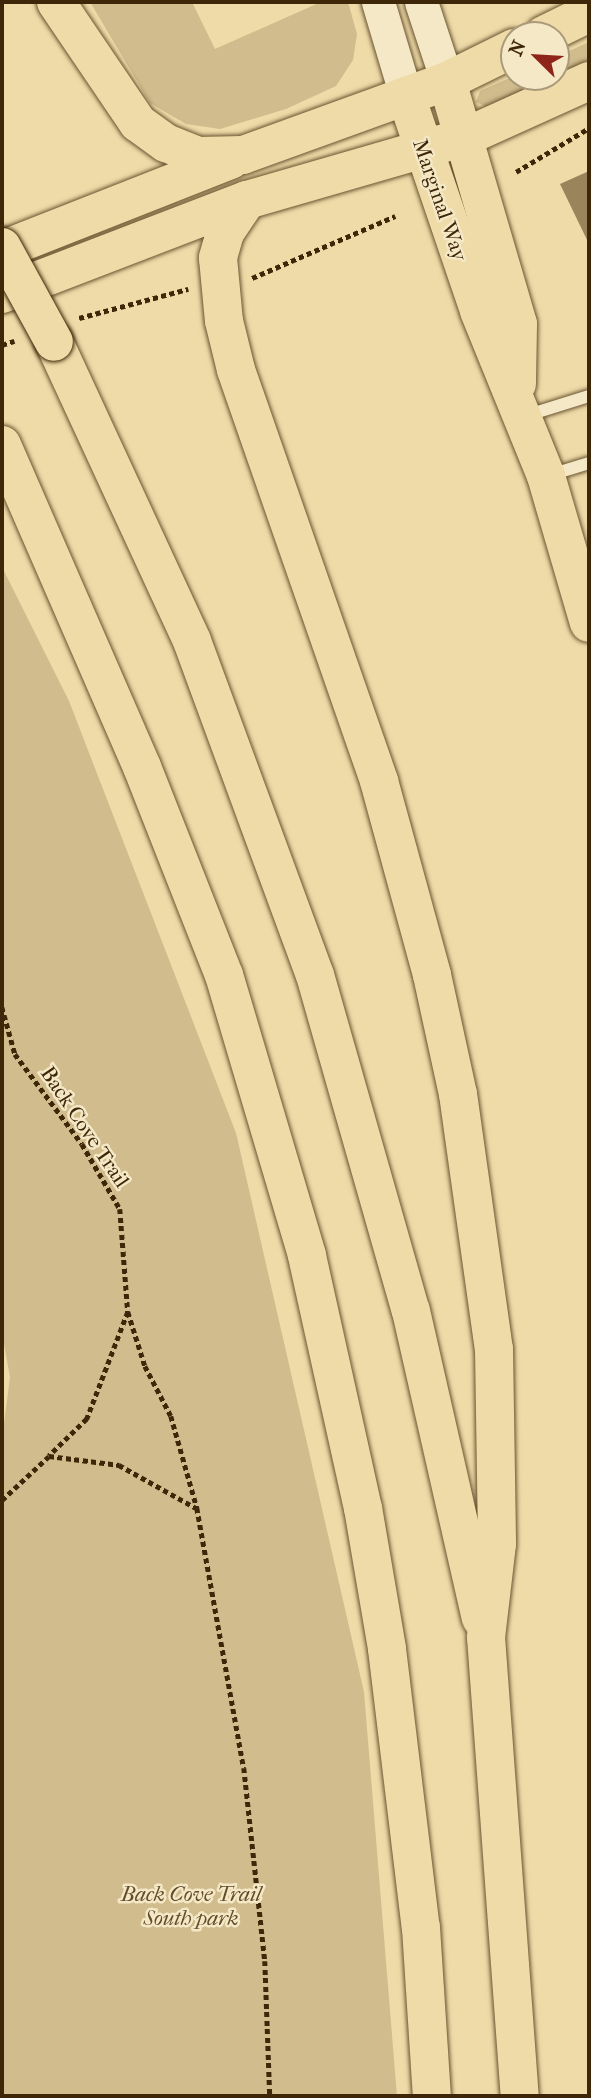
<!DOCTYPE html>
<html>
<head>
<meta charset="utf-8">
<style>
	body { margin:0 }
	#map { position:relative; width:591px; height:2098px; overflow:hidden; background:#eedba8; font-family:"IM FELL French Canon",serif }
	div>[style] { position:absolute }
	.green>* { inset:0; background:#d0bc8d }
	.building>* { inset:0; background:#9a845b }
	.path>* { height:4.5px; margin-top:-2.25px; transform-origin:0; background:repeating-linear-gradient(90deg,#3e2608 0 5px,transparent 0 8.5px) }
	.roads { filter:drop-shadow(0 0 2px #6a5330) drop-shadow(0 0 2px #6a5330) }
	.service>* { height:12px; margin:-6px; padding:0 6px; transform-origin:6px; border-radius:6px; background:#f4e8c6 }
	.tertiary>* { height:33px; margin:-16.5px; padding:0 16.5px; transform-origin:16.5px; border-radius:16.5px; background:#f4e8c6 }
	.primary>* { height:38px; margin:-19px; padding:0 19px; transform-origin:19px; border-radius:19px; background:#eedba8 }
	.motorway>* { height:38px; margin:-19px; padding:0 19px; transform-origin:19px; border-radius:19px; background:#eedba8 }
	.bridges { filter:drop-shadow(0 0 2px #3e2608) drop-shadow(0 0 2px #3e2608) }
	.motorway-bridge>* { height:38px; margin:-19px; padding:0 19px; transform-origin:19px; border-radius:19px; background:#eedba8 }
	span { translate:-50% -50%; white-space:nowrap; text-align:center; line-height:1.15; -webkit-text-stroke:5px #f4e8c6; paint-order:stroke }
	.street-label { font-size:21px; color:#3e2608 }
	.park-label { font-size:21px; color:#624c29; font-style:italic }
	.frame { position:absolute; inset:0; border:4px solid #3e2608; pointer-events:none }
	.north { position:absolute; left:500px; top:21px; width:70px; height:70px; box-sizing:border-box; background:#f4e8c6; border:2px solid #ab9a7a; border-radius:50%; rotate:294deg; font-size:19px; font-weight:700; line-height:28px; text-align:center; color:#3e2608 }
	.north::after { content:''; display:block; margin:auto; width:24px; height:32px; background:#8f2418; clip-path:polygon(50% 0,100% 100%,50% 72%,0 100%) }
</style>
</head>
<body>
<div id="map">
	<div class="green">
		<div style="clip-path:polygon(90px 2px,192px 2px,215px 49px,321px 2px,348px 2px,357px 34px,353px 60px,336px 86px,286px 109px,220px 129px,186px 124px,150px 103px)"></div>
		<div style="clip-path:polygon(589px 42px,589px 60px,556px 76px,556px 57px)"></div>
		<div style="clip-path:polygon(514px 76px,554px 77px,487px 107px,476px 102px,480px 91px)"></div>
		<div style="clip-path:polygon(2px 567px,69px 701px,236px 1133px,364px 1692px,397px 2096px,2px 2096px,2px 1439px,10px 1377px,2px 1333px)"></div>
	</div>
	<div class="building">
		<div style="clip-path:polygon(589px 171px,589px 244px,560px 184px)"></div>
	</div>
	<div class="path">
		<div style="left:516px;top:172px;width:85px;rotate:-31.1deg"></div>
		<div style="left:252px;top:278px;width:156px;rotate:-23.4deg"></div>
		<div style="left:79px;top:318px;width:113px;rotate:-14.9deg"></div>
		<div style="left:2px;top:345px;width:13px;rotate:-18deg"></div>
		<div style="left:2px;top:1007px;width:49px;rotate:74.5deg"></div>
		<div style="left:15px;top:1054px;width:112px;rotate:53.3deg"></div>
		<div style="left:82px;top:1144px;width:75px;rotate:59.7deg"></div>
		<div style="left:120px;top:1209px;width:103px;rotate:85.6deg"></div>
		<div style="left:128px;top:1312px;width:115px;rotate:111deg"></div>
		<div style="left:87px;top:1419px;width:53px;rotate:135.8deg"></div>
		<div style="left:128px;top:1312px;width:57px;rotate:72.5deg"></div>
		<div style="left:145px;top:1366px;width:56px;rotate:62.5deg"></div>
		<div style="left:171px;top:1416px;width:96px;rotate:74.2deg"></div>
		<div style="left:197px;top:1508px;width:264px;rotate:79.8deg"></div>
		<div style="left:244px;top:1768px;width:194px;rotate:83.8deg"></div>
		<div style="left:265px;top:1961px;width:135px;rotate:87.9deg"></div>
		<div style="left:2px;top:1500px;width:64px;rotate:-43.1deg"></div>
		<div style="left:49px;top:1456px;width:71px;rotate:7.3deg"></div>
		<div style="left:119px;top:1465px;width:88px;rotate:29.2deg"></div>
	</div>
	<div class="roads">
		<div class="service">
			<div style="left:525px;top:416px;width:67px;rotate:-17.4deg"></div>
			<div style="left:550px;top:475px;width:41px;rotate:-17.1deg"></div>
		</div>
		<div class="tertiary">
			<div style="left:378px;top:2px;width:98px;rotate:73.4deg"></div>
			<div style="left:421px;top:2px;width:83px;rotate:71.8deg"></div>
		</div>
		<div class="primary">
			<div style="left:544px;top:35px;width:50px;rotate:-26.1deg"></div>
			<div style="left:447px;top:81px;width:253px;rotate:73.7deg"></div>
			<div style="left:518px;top:324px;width:60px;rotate:91deg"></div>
			<div style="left:406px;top:96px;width:227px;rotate:71.2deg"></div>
			<div style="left:479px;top:311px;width:178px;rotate:67.9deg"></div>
			<div style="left:546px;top:476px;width:153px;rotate:73.7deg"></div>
			<div style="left:243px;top:155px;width:217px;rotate:-19.9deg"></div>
			<div style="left:447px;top:81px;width:75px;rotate:-26.2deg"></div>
			<div style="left:247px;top:200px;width:227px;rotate:-16.1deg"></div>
			<div style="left:465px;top:137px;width:136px;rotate:-24.3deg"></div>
		</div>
		<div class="motorway">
			<div style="left:56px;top:2px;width:146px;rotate:55.9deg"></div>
			<div style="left:138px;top:123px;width:34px;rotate:36deg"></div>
			<div style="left:166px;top:143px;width:35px;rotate:22deg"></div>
			<div style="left:198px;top:156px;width:45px;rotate:-1.3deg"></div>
			<div style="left:247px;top:200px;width:40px;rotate:124deg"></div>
			<div style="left:225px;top:233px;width:26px;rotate:106deg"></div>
			<div style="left:218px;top:258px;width:63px;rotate:84.6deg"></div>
			<div style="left:224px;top:321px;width:50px;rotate:76.2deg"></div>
			<div style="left:236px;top:370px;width:435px;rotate:70.8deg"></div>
			<div style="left:379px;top:781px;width:201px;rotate:74.7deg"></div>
			<div style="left:432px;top:975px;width:122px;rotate:77.7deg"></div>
			<div style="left:458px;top:1094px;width:258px;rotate:82deg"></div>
			<div style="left:494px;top:1349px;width:195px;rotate:89.1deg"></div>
			<div style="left:497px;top:1544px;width:94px;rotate:96.7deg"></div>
			<div style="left:486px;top:1637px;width:460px;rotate:85.8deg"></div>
			<div style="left:2px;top:250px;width:246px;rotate:-21.5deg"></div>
			<div style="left:2px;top:294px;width:262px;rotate:-21deg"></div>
			<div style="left:54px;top:342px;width:329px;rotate:65.2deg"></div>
			<div style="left:192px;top:641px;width:356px;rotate:69.8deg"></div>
			<div style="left:315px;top:975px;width:349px;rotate:74.1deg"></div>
			<div style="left:411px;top:1311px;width:315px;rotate:77.2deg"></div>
			<div style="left:2px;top:445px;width:351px;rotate:66.5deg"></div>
			<div style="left:142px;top:767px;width:224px;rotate:68.5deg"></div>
			<div style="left:224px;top:975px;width:293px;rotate:73.5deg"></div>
			<div style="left:307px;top:1256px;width:258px;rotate:77.5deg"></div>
			<div style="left:363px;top:1508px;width:143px;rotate:80.3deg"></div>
			<div style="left:387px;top:1649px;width:281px;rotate:83.1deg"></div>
			<div style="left:421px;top:1928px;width:168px;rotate:86.3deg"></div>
		</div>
	</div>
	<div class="bridges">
		<div class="motorway-bridge">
			<div style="left:2px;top:247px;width:108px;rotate:61.3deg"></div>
		</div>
	</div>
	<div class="street-label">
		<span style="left:440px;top:200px;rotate:71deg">Marginal Way</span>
		<span style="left:85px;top:1127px;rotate:56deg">Back Cove Trail</span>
	</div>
	<div class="park-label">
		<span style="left:191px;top:1906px">Back Cove Trail<br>South park</span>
	</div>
	<div class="frame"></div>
	<div class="north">N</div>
</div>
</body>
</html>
